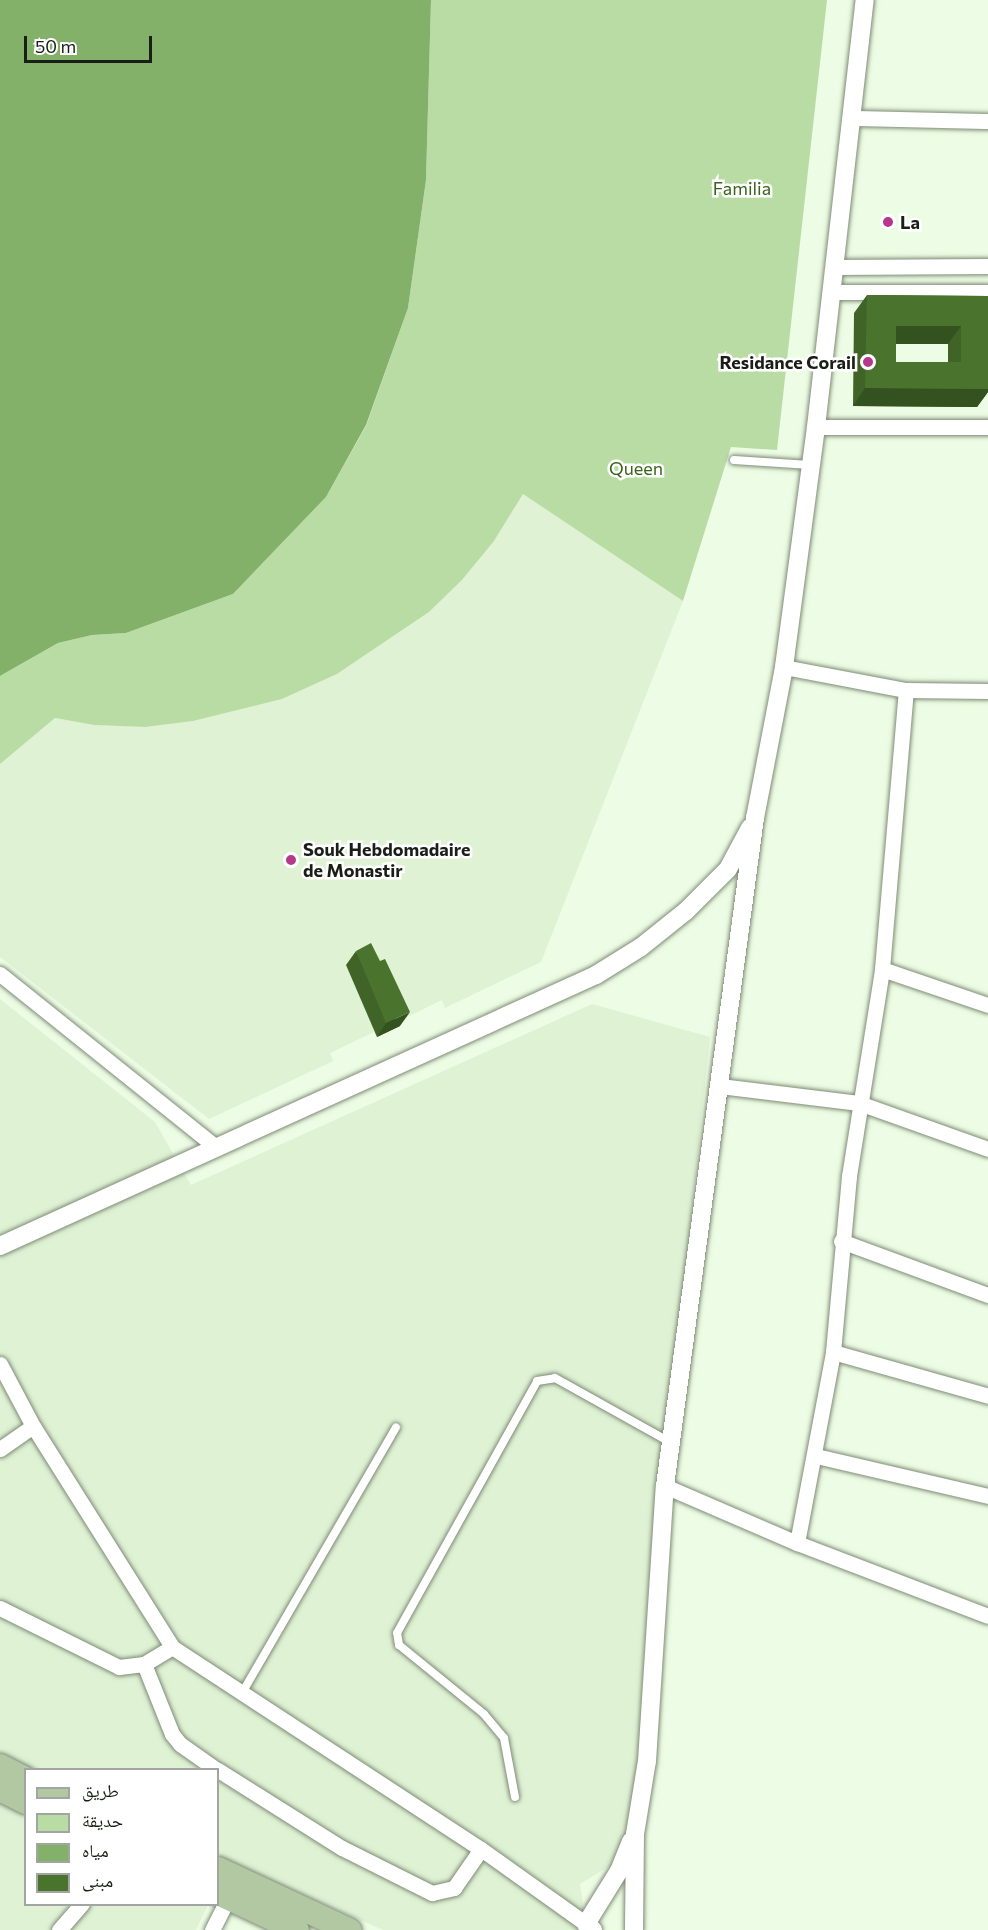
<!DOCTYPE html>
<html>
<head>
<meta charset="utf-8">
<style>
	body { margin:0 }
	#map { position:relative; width:988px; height:1930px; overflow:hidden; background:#edfce4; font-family:Commissioner,"Noto Naskh Arabic",sans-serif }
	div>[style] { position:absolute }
	.built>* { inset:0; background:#dff2d4 }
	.green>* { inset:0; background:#b9dca5 }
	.water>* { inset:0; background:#84b169 }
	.roads { filter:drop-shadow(0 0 2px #7e8b76) drop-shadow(0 0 2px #7e8b76) }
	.service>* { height:8px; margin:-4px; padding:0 4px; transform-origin:4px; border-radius:4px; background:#fff }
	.minor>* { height:15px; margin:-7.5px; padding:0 7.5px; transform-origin:7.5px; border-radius:7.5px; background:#fff }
	.tertiary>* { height:18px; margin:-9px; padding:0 9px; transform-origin:9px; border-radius:9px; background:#fff }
	.primary>* { height:24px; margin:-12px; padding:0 12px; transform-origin:12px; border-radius:12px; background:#b1c8a3 }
	.wall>* { inset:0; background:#406427 }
	.shaded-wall>* { inset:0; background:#345120 }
	.building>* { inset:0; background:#4a742d }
	.dots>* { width:16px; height:16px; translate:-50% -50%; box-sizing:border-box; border:3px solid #fff; border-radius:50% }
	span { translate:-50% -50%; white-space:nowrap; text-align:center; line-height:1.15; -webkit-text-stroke:5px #fff; paint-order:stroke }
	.park-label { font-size:18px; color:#396319 }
	.poi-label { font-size:18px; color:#191e16; font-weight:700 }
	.left { translate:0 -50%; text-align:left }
	.right { translate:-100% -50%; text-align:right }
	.legend { position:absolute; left:24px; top:1768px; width:195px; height:138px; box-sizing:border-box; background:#fff; border:2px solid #a3a5a2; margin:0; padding:8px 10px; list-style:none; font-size:18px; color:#191e16 }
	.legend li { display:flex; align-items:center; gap:12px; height:30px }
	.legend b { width:30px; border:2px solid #a3a5a2 }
	.scale { position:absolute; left:24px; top:36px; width:128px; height:27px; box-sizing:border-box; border:3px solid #191e16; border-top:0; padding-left:8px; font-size:18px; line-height:21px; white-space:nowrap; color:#191e16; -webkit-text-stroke:4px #fff; paint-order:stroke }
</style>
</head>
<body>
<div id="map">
	<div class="built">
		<div style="clip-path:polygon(523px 494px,683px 601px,541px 962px,445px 1008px,442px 1000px,399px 1021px,377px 1037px,374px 1032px,330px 1053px,333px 1061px,209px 1119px,0 957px,0 764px,55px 718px,94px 725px,145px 727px,193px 721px,282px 699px,337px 674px,429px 612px,462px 580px,494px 541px)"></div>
		<div style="clip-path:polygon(0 999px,155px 1122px,191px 1185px,592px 1004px,710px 1037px,660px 1515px,646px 1758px,621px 1859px,580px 1884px,587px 1930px,383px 1930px,228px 1861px,218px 1884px,218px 1770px,26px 1770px,26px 1904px,208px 1905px,196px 1930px,0 1930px)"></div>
	</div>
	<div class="green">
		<div style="clip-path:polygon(431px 0,827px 0,777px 450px,731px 447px,683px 601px,523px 494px,494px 541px,462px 580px,429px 612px,337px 674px,282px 699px,193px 721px,145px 727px,94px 725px,55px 718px,0 764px,0 676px,58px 643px,92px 635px,126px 633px,233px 594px,326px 497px,366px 426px,408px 308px,426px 180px)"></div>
	</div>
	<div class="water">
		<div style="clip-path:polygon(0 0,431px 0,426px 180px,408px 308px,366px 425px,326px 497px,233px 594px,126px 633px,92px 635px,58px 643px,0 676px)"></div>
	</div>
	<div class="roads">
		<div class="service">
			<div style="left:734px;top:460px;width:76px;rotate:3.8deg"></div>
			<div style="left:242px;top:1693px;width:307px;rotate:-59.9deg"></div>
			<div style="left:515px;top:1797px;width:60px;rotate:-100.6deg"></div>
			<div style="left:504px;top:1738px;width:31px;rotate:-130deg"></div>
			<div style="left:484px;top:1714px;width:109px;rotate:-140.9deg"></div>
			<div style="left:399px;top:1645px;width:12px;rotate:-99deg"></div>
			<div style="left:397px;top:1633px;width:288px;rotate:-60.9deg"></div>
			<div style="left:537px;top:1381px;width:18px;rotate:-9deg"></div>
			<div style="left:555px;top:1378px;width:132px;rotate:29.1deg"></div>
		</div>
		<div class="minor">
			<div style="left:853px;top:118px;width:135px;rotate:1.3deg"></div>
			<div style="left:834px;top:267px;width:154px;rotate:-0.4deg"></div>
			<div style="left:832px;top:292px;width:156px"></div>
			<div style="left:816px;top:427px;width:172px"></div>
			<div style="left:784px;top:667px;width:124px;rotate:10.7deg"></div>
			<div style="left:906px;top:690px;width:82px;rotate:0.7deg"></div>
			<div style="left:882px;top:969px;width:112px;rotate:18.8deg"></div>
			<div style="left:0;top:974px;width:278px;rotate:38.7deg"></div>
			<div style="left:720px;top:1086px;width:140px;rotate:7deg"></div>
			<div style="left:859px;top:1103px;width:137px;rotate:19.6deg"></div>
			<div style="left:841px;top:1241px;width:157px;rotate:20.2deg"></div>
			<div style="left:833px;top:1352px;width:161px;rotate:15.8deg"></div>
			<div style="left:0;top:1364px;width:70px;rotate:62deg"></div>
			<div style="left:33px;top:1426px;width:261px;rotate:57.8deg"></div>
			<div style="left:172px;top:1647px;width:369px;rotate:33.2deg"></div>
			<div style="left:481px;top:1849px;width:129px;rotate:35.5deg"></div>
			<div style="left:0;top:1449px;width:40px;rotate:-34.9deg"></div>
			<div style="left:816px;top:1456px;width:177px;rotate:13.1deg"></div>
			<div style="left:665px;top:1486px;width:144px;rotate:23.4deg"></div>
			<div style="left:797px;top:1543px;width:204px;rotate:20.9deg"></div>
			<div style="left:797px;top:1543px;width:194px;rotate:-79.3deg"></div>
			<div style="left:833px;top:1352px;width:177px;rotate:-84.8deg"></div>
			<div style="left:849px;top:1176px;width:210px;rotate:-80.9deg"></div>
			<div style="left:882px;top:969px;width:280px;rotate:-85.1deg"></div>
			<div style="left:0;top:1608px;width:133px;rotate:26.4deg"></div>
			<div style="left:119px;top:1667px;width:25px;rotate:-7deg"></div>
			<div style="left:144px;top:1664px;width:33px;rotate:-31deg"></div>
			<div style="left:144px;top:1664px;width:75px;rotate:68.2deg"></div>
			<div style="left:172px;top:1734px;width:13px;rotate:51deg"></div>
			<div style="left:180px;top:1744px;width:45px;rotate:35.1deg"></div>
			<div style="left:218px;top:1770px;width:146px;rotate:32.2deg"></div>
			<div style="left:342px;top:1848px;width:101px;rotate:26.6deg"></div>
			<div style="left:432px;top:1893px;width:23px;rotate:-13deg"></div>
			<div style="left:454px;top:1888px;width:47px;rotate:-55.3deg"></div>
			<div style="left:59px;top:1930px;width:35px;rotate:-49deg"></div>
			<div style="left:212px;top:1930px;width:36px;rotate:-63deg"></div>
		</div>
		<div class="tertiary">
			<div style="left:0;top:1246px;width:655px;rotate:-24.45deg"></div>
			<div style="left:596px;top:975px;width:53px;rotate:-31.9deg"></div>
			<div style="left:641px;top:947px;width:58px;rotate:-38.7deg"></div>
			<div style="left:686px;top:911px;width:59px;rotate:-45deg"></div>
			<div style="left:728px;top:869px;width:47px;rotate:-61.8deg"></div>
			<div style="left:593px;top:1930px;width:9px;rotate:-139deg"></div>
			<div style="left:586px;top:1924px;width:62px;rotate:-58.1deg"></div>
			<div style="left:619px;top:1871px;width:32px;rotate:-68deg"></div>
			<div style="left:634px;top:1930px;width:96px;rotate:-89.4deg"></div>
			<div style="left:635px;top:1834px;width:74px;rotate:-80.7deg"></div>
			<div style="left:647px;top:1761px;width:276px;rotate:-86.3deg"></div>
			<div style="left:665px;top:1486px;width:674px;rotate:-82.33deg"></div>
			<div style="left:755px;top:818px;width:154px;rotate:-79.1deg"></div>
			<div style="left:784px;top:667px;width:242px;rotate:-82.4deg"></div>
			<div style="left:816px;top:427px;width:430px;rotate:-83.5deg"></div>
		</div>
		<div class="primary">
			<div style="left:0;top:1766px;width:29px;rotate:27deg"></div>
			<div style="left:0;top:1789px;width:29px;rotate:27deg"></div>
			<div style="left:218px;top:1869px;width:145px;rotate:25deg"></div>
			<div style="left:218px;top:1893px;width:87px;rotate:25.1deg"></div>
		</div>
	</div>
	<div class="wall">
		<div style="clip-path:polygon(evenodd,867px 295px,988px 296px,988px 392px,977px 407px,853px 406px,854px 313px,867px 295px,896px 344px,948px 344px,948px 362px,896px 362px,896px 344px)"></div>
		<div style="clip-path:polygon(356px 951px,400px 1026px,377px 1037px,346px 965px)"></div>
	</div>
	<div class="shaded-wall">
		<div style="clip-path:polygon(896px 326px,961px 326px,948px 344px,883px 344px)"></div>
		<div style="clip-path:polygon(865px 388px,988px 389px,988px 392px,977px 407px,853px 406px)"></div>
		<div style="clip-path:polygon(410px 1012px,400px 1026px,377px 1037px,386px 1023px)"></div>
	</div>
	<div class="building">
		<div style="clip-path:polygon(evenodd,867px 295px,988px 296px,988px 389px,865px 388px,867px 295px,896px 326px,961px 326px,961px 362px,896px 362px,896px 326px)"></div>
		<div style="clip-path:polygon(371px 943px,380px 961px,385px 959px,410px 1012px,386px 1023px,356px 951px)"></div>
	</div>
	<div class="dots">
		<div style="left:888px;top:222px;background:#b5398a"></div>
		<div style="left:868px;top:362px;background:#b5398a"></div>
		<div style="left:291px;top:860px;background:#b5398a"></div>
	</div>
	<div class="park-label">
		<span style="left:742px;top:188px">Familia</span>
		<span style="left:636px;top:468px">Queen</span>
	</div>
	<div class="poi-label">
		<span class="left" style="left:900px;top:222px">La</span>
		<span class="right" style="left:856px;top:362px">Residance Corail</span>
		<span class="left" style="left:303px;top:860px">Souk Hebdomadaire<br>de Monastir</span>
	</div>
	<ul class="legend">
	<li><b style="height:8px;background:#b1c8a3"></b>طريق</li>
	<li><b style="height:16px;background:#b9dca5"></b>حديقة</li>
	<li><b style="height:16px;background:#84b169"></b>مياه</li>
	<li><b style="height:16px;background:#4a742d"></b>مبنى</li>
	</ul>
	<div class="scale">50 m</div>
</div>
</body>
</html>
